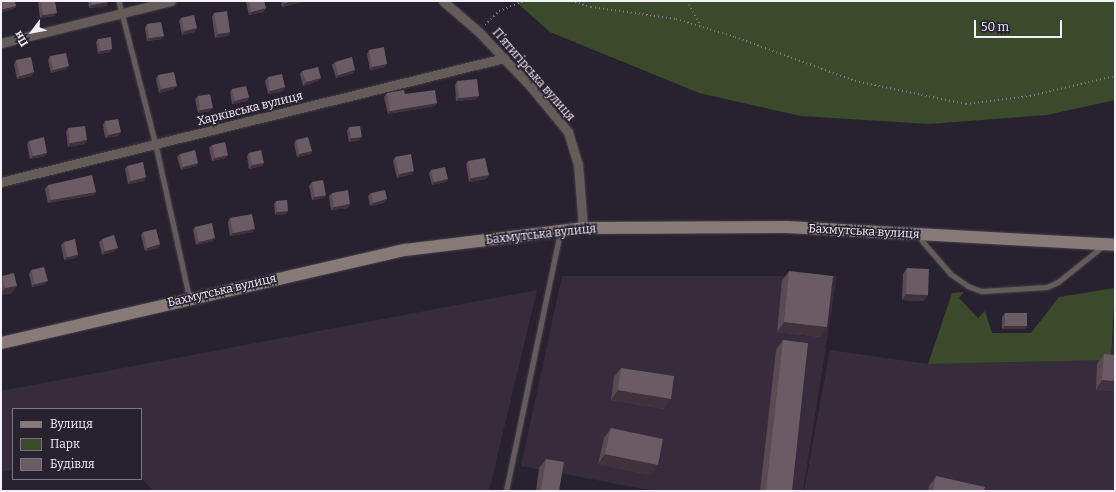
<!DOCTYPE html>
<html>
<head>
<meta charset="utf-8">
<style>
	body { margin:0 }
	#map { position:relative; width:1116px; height:492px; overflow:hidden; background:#282230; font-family:Bitter,serif }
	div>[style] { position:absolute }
	.industrial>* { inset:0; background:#362c3c }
	.green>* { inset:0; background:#3b4a2a }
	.path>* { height:2px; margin-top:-1px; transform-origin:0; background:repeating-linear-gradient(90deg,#807b88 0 1px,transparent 0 4px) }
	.roads { filter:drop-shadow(0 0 1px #453f4c) drop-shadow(0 0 1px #453f4c) }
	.lane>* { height:4.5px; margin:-2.25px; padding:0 2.25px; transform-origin:2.25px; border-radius:2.25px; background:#645c59 }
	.street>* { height:9px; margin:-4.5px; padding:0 4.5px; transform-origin:4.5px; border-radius:4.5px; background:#645c59 }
	.secondary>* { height:12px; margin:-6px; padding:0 6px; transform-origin:6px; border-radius:6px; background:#887a76 }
	.wall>* { inset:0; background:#5b4a52 }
	.shaded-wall>* { inset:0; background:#3f323d }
	.building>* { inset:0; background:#6b5b64 }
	span { translate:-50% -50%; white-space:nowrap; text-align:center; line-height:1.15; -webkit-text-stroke:3px #282230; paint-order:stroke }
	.street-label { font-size:12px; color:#f4f0fa }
	.frame { position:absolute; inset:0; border:2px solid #f4f0fa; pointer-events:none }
	.legend { position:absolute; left:12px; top:408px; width:130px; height:72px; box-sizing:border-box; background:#282230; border:1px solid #7a7481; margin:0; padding:5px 7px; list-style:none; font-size:12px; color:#f4f0fa }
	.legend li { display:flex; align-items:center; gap:8px; height:20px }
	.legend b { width:20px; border:1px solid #7a7481 }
	.north { position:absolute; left:12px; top:12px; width:40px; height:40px; -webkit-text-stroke:3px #282230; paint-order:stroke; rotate:238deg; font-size:11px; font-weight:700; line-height:16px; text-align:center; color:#f4f0fa }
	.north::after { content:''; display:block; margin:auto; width:14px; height:18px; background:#f4f0fa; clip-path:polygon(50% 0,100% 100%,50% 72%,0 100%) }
	.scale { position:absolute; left:974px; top:20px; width:88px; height:18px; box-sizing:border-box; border:2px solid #f4f0fa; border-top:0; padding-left:5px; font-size:12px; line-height:14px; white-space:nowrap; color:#f4f0fa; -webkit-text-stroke:3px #282230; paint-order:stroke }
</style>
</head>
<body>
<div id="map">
	<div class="industrial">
		<div style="clip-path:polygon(562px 276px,837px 276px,803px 491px,655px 491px,521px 466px)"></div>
		<div style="clip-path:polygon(537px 290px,489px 491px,153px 491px,141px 477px,141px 409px,13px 409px,13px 470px,1px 472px,1px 391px)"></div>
		<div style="clip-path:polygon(1115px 309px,1115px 491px,804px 491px,830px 350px,928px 364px,1111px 360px)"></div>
	</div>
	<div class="green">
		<div style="clip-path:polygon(515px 1px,1115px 1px,1115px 100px,1047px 115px,929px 124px,801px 116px,699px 93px,550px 32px)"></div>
		<div style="clip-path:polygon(1115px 288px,1111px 360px,928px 364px,952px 293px,964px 292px,959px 298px,978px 318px,985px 311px,992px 333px,1031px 333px,1059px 297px)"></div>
	</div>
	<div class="path">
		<div style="left:571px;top:1px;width:21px;rotate:17deg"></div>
		<div style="left:591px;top:7px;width:86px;rotate:8deg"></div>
		<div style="left:676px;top:19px;width:62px;rotate:17deg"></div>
		<div style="left:735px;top:37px;width:128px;rotate:20.1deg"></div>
		<div style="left:855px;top:81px;width:113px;rotate:11.7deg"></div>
		<div style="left:966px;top:104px;width:64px;rotate:-7.1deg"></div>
		<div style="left:1030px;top:96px;width:87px;rotate:-13.2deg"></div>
		<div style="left:687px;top:1px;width:29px;rotate:61deg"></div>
		<div style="left:485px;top:25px;width:20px;rotate:-45deg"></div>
		<div style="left:499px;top:11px;width:27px;rotate:-22deg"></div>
	</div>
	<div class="roads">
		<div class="lane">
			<div style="left:119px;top:1px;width:149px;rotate:75.6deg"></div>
			<div style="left:156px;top:145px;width:158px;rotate:77.6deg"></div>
			<div style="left:918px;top:236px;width:50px;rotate:49deg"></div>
			<div style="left:951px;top:274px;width:21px;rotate:35deg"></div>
			<div style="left:968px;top:286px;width:15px;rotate:20deg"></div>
			<div style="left:982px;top:291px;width:65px;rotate:-3.5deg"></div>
			<div style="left:1047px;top:287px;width:12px;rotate:-24deg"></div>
			<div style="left:1058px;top:282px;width:58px;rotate:-38.7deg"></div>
			<div style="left:506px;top:491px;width:265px;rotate:-78.2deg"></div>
		</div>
		<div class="street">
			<div style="left:443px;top:1px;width:48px;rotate:40.7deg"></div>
			<div style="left:479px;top:32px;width:74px;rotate:46.6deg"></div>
			<div style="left:530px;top:86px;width:60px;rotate:50.4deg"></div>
			<div style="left:568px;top:132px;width:34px;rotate:73deg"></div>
			<div style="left:578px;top:164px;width:64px;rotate:85.5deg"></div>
			<div style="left:1px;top:43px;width:175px;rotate:-13.9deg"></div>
			<div style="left:1px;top:182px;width:518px;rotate:-13.85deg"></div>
		</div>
		<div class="secondary">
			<div style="left:1px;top:343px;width:415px;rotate:-13deg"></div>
			<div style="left:405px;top:250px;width:179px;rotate:-7deg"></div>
			<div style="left:583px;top:228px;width:204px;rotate:-0.3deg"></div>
			<div style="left:787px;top:227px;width:328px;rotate:3.1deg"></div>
		</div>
	</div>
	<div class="wall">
		<div style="clip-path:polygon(1px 1px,16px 6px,13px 9px,1px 12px)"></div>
		<div style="clip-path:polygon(39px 1px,55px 1px,54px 16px,40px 18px,38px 3px)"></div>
		<div style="clip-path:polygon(88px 1px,108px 1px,108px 2px,106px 6px,89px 8px)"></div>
		<div style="clip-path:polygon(247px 1px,264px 1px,266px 8px,263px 12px,249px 15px,246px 2px)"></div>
		<div style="clip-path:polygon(281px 1px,306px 1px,282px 7px)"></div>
		<div style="clip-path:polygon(214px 13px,230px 32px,228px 36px,215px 38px,212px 17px)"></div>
		<div style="clip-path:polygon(181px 18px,197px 28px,194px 32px,182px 35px,179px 21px)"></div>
		<div style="clip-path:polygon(147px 24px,164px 36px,162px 39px,147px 41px,145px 28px)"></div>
		<div style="clip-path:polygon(98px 39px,112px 49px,110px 52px,98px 54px,96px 42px)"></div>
		<div style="clip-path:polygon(369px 50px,385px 67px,370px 70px,367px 54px)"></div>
		<div style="clip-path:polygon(50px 56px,66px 69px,51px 73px,48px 60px)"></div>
		<div style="clip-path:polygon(16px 60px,32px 76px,17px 79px,14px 64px)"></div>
		<div style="clip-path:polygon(335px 62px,353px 73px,336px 78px,332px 65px)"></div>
		<div style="clip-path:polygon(302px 71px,318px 81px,303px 86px,300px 74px)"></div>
		<div style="clip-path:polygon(158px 75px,174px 89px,159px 93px,156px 79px)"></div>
		<div style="clip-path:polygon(268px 77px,285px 87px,283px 91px,268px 94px,265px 81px)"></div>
		<div style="clip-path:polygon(457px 81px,476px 99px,456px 101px,455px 85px)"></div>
		<div style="clip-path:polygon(232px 89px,249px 97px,247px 101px,232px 104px,230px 92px)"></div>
		<div style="clip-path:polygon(387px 93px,437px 103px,435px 106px,388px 114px,384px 97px)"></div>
		<div style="clip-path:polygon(198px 96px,210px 111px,198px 113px,195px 99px)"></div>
		<div style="clip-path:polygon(105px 121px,121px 132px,118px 136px,105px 138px,103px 125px)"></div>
		<div style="clip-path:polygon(349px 127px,362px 137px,359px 140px,349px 142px,347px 131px)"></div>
		<div style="clip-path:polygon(68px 128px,85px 144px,68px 147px,66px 132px)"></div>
		<div style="clip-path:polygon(296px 140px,312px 151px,310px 154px,297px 157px,294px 143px)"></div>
		<div style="clip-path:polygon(29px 141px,45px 156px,30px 159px,27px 144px)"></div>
		<div style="clip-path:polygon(212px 145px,228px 155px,225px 158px,212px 161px,209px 148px)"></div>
		<div style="clip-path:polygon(249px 153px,264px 163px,262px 166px,249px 169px,247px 156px)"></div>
		<div style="clip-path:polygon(180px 154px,198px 163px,196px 166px,181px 170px,177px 157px)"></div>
		<div style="clip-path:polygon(395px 157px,412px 174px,397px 178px,393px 161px)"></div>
		<div style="clip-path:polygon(468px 161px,489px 175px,486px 179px,469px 182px,466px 164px)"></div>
		<div style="clip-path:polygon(127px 166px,146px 177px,144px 181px,128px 184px,125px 169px)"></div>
		<div style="clip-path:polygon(431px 170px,448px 179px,445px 182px,432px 185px,429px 173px)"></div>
		<div style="clip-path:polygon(312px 182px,326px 195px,324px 198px,312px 200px,309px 186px)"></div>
		<div style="clip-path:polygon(48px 185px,96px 192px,94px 195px,48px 203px,45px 189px)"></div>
		<div style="clip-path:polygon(332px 193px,348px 208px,331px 210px,329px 196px)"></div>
		<div style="clip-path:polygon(371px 193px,384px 203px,370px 206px,368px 196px)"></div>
		<div style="clip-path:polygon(276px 201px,288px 211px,286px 214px,275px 215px,274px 204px)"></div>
		<div style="clip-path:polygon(230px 218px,253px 232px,230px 236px,228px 222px)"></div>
		<div style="clip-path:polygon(195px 227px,213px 241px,196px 245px,193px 230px)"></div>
		<div style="clip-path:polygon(143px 232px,160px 244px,158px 248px,145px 251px,141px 235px)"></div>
		<div style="clip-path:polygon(102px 239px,115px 251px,102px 255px,99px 242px)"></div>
		<div style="clip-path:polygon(64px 242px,76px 258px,64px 260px,61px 245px)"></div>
		<div style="clip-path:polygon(907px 268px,928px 295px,923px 301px,902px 300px,903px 274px)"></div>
		<div style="clip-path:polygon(31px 270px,45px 284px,32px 287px,29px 274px)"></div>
		<div style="clip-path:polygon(789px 271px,821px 337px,777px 332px,782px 281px)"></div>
		<div style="clip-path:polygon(2px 276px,12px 293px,1px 295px,1px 277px)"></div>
		<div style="clip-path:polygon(1005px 313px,1025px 329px,1002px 329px,1002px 317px)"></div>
		<div style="clip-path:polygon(783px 340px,792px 491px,760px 491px,776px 350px)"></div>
		<div style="clip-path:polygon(1104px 354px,1115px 391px,1096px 390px,1097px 364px)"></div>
		<div style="clip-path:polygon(621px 368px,664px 409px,611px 400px,614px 377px)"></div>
		<div style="clip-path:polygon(611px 428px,651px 475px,598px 464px,604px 438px)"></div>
		<div style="clip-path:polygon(546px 459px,559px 491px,536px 491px,539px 468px)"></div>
		<div style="clip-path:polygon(936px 476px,984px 491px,928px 491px,929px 486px)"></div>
	</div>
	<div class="shaded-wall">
		<div style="clip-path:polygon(294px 1px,306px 1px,282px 7px,285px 3px)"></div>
		<div style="clip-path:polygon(108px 2px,106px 6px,89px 8px,91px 5px)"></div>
		<div style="clip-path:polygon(16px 6px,13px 9px,1px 12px,3px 9px)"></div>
		<div style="clip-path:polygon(266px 8px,263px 12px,249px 15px,251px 12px)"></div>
		<div style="clip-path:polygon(57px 13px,54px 16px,40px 18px,43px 15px)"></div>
		<div style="clip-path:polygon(197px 28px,194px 32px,182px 35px,184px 31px)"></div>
		<div style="clip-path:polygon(230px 32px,228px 36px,215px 38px,218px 34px)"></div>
		<div style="clip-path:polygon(164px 36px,162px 39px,147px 41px,149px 38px)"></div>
		<div style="clip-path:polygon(112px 49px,110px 52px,98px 54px,100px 51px)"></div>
		<div style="clip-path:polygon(387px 64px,385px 67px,370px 70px,372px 67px)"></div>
		<div style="clip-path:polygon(69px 66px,66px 69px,51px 73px,53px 70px)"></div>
		<div style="clip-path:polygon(355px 70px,353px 73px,336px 78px,338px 75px)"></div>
		<div style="clip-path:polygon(34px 72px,32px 76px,17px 79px,20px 76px)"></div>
		<div style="clip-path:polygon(321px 78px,318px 81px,303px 86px,306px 82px)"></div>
		<div style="clip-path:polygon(177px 86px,174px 89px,159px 93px,161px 89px)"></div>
		<div style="clip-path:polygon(285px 87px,283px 91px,268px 94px,270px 91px)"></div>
		<div style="clip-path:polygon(479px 96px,476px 99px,456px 101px,459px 98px)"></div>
		<div style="clip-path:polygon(249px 97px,247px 101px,232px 104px,235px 101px)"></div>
		<div style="clip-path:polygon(437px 103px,435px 106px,388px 114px,390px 111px)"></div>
		<div style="clip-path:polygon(213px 108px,210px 111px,198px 113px,200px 110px)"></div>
		<div style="clip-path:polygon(121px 132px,118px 136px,105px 138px,108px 135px)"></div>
		<div style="clip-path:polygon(362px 137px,359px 140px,349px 142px,351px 138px)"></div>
		<div style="clip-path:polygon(87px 140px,85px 144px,68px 147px,70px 143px)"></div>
		<div style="clip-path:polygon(312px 151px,310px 154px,297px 157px,299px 154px)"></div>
		<div style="clip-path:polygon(47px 153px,45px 156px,30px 159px,33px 156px)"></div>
		<div style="clip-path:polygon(228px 155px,225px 158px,212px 161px,215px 158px)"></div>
		<div style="clip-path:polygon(198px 163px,196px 166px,181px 170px,183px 167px)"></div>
		<div style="clip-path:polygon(264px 163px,262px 166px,249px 169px,252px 165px)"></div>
		<div style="clip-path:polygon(414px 171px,412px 174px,397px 178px,399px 174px)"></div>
		<div style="clip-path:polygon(489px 175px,486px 179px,469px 182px,471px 178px)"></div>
		<div style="clip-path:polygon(146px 177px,144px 181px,128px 184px,131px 181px)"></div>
		<div style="clip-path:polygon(448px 179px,445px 182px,432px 185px,434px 182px)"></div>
		<div style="clip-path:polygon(96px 192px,94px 195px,48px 203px,51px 200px)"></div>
		<div style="clip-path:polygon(326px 195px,324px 198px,312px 200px,315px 197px)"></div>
		<div style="clip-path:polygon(387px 199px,384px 203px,370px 206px,373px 203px)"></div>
		<div style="clip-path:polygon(350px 204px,348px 208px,331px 210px,334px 207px)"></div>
		<div style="clip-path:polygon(288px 211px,286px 214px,275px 215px,277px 212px)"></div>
		<div style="clip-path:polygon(255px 229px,253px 232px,230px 236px,233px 233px)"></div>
		<div style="clip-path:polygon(215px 238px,213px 241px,196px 245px,199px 242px)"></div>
		<div style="clip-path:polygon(160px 244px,158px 248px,145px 251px,147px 248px)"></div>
		<div style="clip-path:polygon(118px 248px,115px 251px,102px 255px,105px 251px)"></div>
		<div style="clip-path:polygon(78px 255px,76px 258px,64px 260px,67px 257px)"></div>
		<div style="clip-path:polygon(48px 281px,45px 284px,32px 287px,35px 284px)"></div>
		<div style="clip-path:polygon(17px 286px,12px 293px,1px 295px,1px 294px,5px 288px)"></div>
		<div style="clip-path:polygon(906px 294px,928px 295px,923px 301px,902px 300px)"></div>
		<div style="clip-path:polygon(784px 322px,827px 327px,821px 337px,777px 332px)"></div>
		<div style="clip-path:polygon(1005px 326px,1027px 326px,1025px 329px,1002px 329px)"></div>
		<div style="clip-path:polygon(1102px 380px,1115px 381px,1115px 391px,1096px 390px)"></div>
		<div style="clip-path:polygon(618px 390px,671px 399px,664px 409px,611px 400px)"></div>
		<div style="clip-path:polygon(605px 454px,658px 465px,651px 475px,598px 464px)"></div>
	</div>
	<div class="building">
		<div style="clip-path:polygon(1px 1px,15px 1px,16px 6px,3px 9px)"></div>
		<div style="clip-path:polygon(41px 1px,55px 1px,57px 13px,43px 15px)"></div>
		<div style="clip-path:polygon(91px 1px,108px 1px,108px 2px,91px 5px)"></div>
		<div style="clip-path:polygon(249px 1px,264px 1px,266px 8px,251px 12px)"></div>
		<div style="clip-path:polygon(284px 1px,294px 1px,285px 3px)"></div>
		<div style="clip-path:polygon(227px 11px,230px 32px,218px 34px,214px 13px)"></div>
		<div style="clip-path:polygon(194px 15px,197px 28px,184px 31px,181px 18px)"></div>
		<div style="clip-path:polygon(161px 22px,164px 36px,149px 38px,147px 24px)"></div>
		<div style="clip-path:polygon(111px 37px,112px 49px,100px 51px,98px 39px)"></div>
		<div style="clip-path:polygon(384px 47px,387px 64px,372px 67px,369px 50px)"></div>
		<div style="clip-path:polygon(66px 53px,69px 66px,53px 70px,50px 56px)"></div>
		<div style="clip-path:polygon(31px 57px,34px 72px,20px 76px,16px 60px)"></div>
		<div style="clip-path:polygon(352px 57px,355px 70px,338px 75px,335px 62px)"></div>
		<div style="clip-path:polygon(318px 67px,321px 78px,306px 82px,302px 71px)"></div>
		<div style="clip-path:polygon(174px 72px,177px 86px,161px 89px,158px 75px)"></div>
		<div style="clip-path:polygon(282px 74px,285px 87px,270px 91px,268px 77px)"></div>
		<div style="clip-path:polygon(477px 79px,479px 96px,459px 98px,457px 81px)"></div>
		<div style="clip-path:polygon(246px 86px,249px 97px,235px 101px,232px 89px)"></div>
		<div style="clip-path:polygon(404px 90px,405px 94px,435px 90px,437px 103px,390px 111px,387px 93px)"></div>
		<div style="clip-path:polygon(210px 94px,213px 108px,200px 110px,198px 96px)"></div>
		<div style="clip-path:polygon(118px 119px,121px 132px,108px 135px,105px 121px)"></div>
		<div style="clip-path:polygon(85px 126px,87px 140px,70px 143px,68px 128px)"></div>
		<div style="clip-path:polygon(360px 126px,362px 137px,351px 138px,349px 127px)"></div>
		<div style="clip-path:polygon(44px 137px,47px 153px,33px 156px,29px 141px)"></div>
		<div style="clip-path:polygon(308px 137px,312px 151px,299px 154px,296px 140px)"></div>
		<div style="clip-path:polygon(225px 142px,228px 155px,215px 158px,212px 145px)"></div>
		<div style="clip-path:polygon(195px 150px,198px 163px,183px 167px,180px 154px)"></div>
		<div style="clip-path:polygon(261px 150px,264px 163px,252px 165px,249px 153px)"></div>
		<div style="clip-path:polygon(411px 154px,414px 171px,399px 174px,395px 157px)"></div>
		<div style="clip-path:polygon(485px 158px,489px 175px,471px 178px,468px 161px)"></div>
		<div style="clip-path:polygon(143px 162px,146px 177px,131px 181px,127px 166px)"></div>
		<div style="clip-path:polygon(445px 167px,448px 179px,434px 182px,431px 170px)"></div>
		<div style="clip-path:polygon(92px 175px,96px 192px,51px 200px,48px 185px)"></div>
		<div style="clip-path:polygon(323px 180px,326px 195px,315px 197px,312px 182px)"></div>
		<div style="clip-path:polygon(348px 190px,350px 204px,334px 207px,332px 193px)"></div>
		<div style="clip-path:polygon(385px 190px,387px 199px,373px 203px,371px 193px)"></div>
		<div style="clip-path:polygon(287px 200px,288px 211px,277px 212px,276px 201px)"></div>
		<div style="clip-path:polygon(252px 214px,255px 229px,233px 233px,230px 218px)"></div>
		<div style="clip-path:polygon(212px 223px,215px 238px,199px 242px,195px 227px)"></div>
		<div style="clip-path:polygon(156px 229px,160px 244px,147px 248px,143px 232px)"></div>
		<div style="clip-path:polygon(114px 235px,118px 248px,105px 251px,102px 239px)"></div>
		<div style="clip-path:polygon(75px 239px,78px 255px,67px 257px,64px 242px)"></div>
		<div style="clip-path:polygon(44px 267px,48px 281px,35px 284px,31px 270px)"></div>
		<div style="clip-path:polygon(907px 268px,929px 269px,928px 295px,906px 294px)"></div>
		<div style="clip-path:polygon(789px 271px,833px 276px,827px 327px,784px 322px)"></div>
		<div style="clip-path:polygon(14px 273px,17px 286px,5px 288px,2px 276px)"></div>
		<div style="clip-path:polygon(1005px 313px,1027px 313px,1027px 326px,1005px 326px)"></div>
		<div style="clip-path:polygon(783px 340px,808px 343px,792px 491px,766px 491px)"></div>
		<div style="clip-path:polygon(1104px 354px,1115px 355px,1115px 381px,1102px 380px)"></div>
		<div style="clip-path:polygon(621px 368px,674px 376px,671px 399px,618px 390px)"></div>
		<div style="clip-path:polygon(611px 428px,663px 439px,658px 465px,605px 454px)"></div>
		<div style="clip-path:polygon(546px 459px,564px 462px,559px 491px,541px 491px)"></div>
		<div style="clip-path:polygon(936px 476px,985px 487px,984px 491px,933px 491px)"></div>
	</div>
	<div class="street-label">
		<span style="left:533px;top:75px;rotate:49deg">П’ятигірська вулиця</span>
		<span style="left:250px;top:109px;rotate:-14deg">Харківська вулиця</span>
		<span style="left:864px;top:232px;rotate:3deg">Бахмутська вулиця</span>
		<span style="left:541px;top:235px;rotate:-6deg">Бахмутська вулиця</span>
		<span style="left:222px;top:291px;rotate:-13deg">Бахмутська вулиця</span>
	</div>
	<div class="frame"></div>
	<ul class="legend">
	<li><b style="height:5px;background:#887a76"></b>Вулиця</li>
	<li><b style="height:11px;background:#3b4a2a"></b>Парк</li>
	<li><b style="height:11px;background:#6b5b64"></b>Будівля</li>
	</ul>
	<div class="north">Пн</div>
	<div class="scale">50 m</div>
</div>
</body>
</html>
